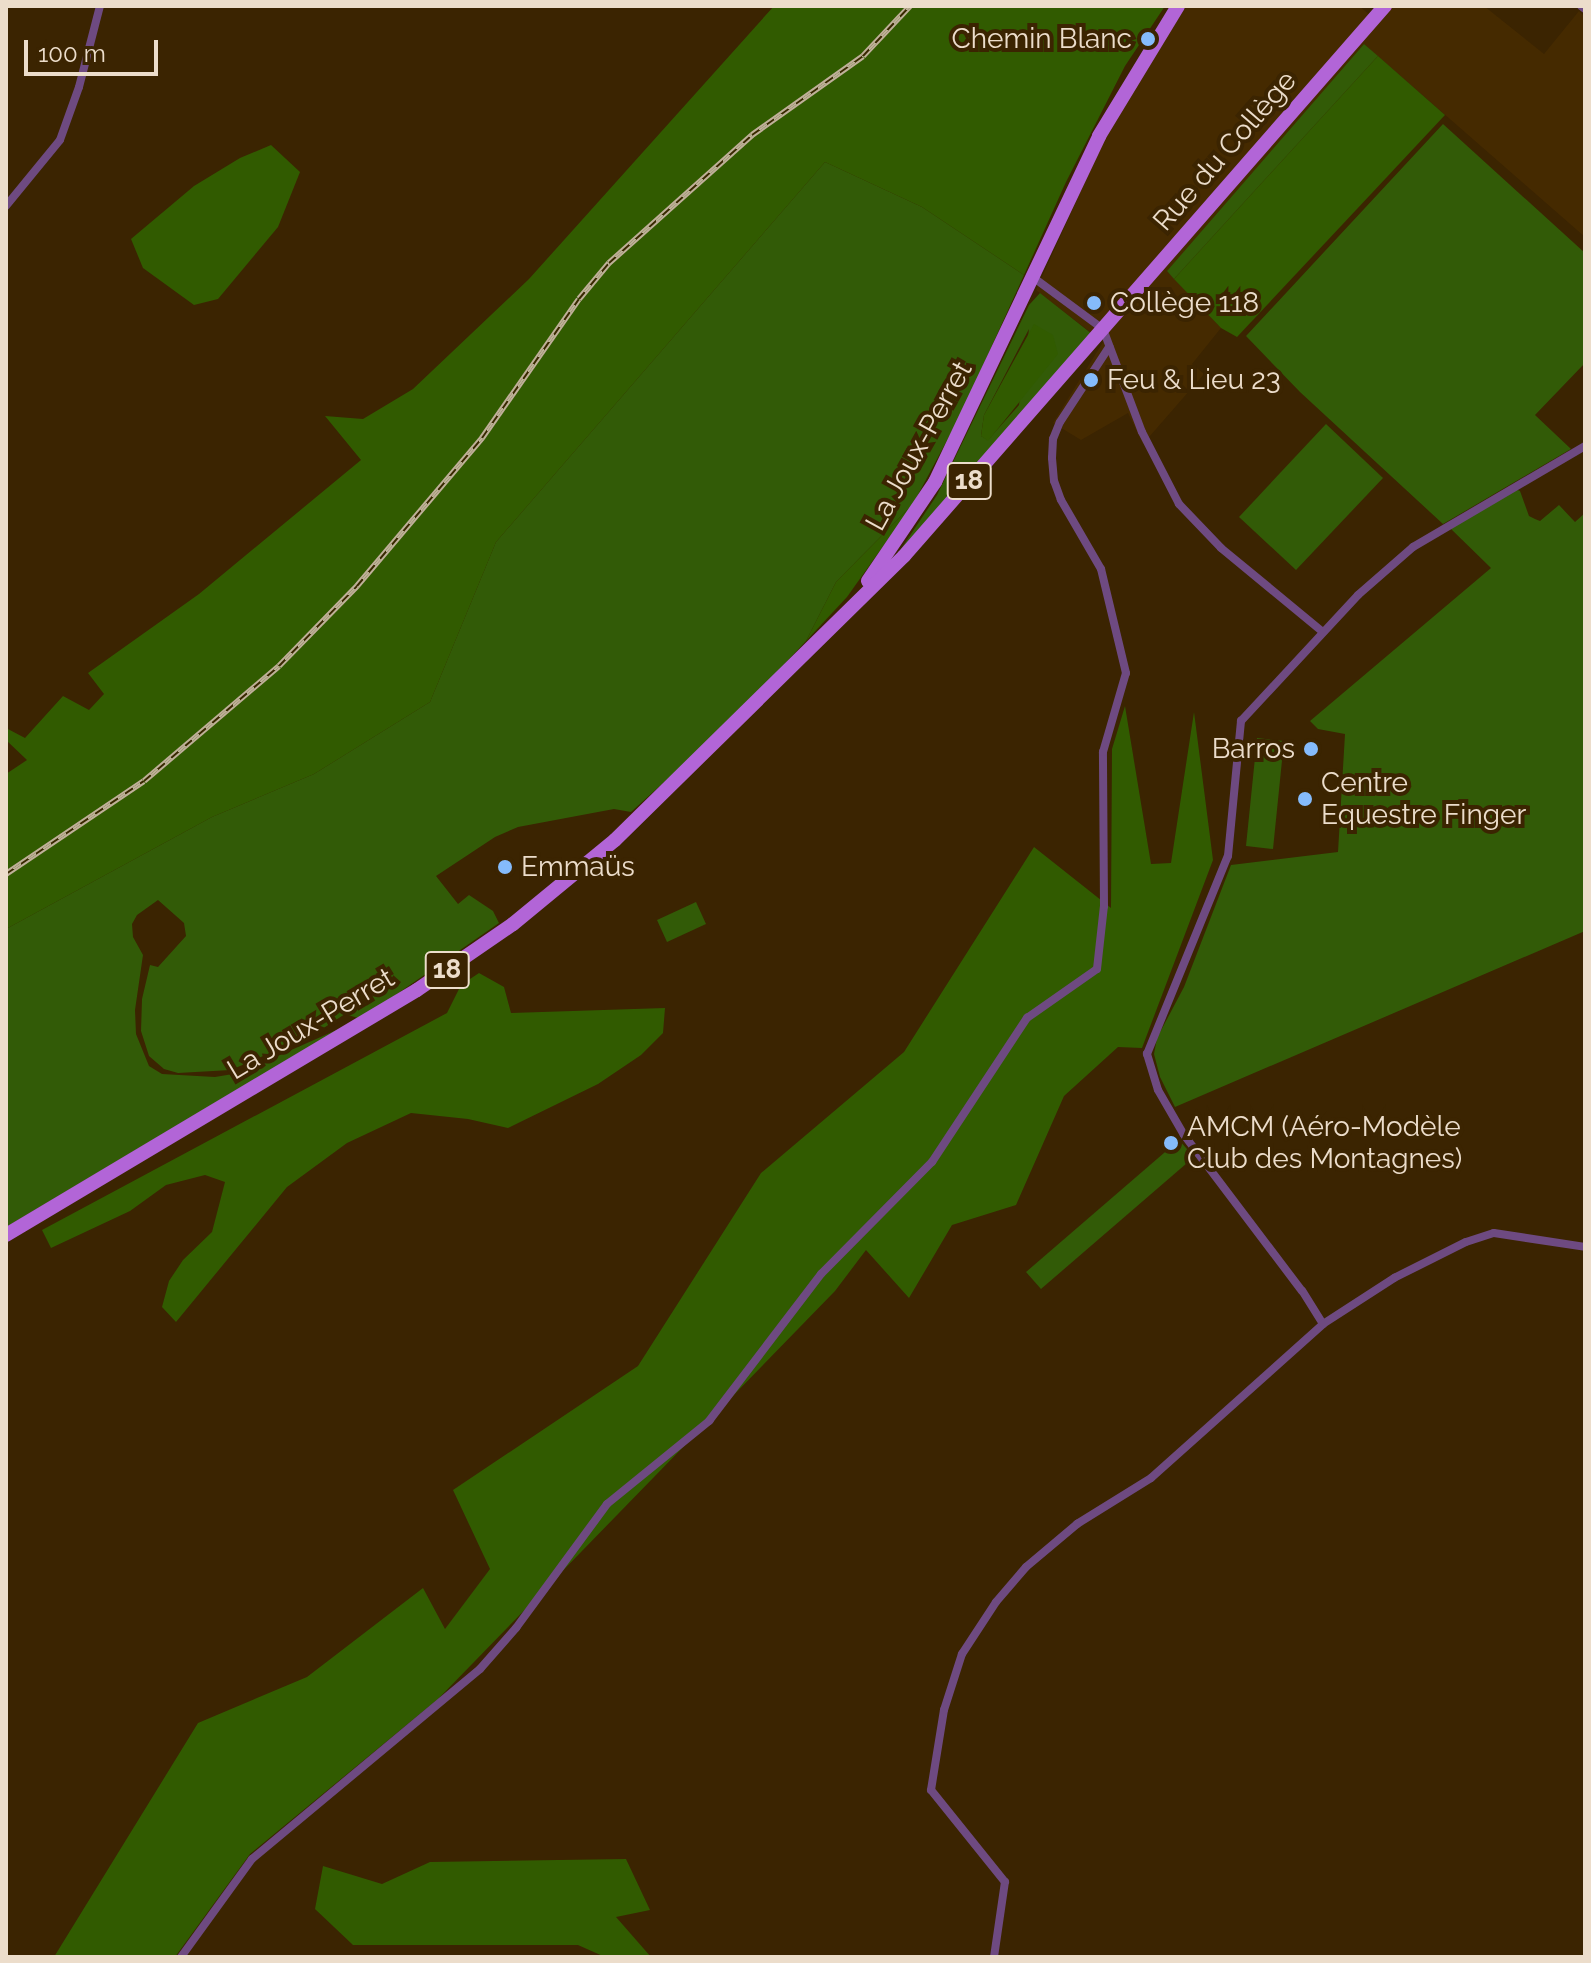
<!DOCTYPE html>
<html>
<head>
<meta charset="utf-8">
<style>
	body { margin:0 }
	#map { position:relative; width:1591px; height:1963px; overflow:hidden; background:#3b2401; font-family:Raleway,sans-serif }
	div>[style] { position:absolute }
	.built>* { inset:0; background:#452a00 }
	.green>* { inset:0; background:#325b07 }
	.forest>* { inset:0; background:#315b00 }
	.street>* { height:8px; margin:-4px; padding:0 4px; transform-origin:4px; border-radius:4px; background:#6e4a81 }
	.primary>* { height:14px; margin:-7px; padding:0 7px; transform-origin:7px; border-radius:7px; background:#b265d7 }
	.rail>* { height:6px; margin-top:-3px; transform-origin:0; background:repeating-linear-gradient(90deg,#3b2401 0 9px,#c0af99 0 18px); box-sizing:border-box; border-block:2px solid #c0af99 }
	.dots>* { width:22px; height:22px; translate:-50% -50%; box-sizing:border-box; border:4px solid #3b2401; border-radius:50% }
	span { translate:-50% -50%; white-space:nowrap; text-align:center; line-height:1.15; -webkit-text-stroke:8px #3b2401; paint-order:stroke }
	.shield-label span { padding:2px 6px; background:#3b2401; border:2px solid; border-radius:6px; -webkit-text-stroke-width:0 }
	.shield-label { font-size:26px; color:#ecddcb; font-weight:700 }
	.poi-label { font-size:28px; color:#ecddcb }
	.right { translate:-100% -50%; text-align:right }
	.left { translate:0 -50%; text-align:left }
	.street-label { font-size:28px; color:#ecddcb }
	.frame { position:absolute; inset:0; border:8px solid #ecddcb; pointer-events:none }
	.scale { position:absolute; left:24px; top:40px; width:134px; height:36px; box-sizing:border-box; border:4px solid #ecddcb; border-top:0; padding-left:10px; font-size:24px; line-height:28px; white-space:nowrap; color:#ecddcb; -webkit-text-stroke:6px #3b2401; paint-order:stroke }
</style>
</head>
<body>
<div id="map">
	<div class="built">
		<div style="clip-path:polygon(1186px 6px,1359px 6px,1370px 15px,1377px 6px,1484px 6px,1544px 54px,1579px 11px,1585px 17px,1585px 237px,1364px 44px,1167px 271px,1221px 328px,1192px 364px,1204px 374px,1143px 444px,1128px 413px,1081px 440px,1053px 423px,1103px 342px,1036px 290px,1111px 125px)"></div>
	</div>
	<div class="green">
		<div style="clip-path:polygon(1364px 44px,1378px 56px,1174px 279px,1167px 271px)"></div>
		<div style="clip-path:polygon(1443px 124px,1585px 253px,1585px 363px,1535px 415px,1571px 449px,1443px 524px,1300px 392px,1246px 336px)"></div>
		<div style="clip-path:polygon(825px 162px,922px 207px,1024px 275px,960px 416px,913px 504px,836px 582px,806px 641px,725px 727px,631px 812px,614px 809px,518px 827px,495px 837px,436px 876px,458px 904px,469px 895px,493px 911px,499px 923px,361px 1019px,345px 1014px,316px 1033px,231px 1070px,178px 1073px,164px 1069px,149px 1056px,141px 1031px,142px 999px,150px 965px,158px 967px,186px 936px,184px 923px,158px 900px,137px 915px,132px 924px,133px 937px,143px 955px,135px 1010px,136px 1034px,149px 1066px,162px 1074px,215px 1077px,239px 1073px,341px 1028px,6px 1227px,6px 929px,212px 817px,314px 774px,430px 702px,496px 542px)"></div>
		<div style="clip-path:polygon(evenodd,1040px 293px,1092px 334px,899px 552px,937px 495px,1029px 305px,1040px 293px,1029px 329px,1019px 405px,988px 440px,981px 436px,984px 415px,1029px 329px)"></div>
		<div style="clip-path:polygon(1326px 424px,1383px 478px,1296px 570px,1239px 517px)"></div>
		<div style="clip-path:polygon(1515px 489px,1520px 491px,1529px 516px,1535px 519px,1540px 521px,1559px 505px,1575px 522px,1585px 513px,1585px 931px,1175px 1107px,1160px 1077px,1154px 1054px,1157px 1038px,1184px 987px,1231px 865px,1338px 852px,1345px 734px,1318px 729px,1310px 721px,1491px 568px,1450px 528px)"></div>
		<div style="clip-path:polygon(1257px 738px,1284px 741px,1273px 849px,1246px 846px)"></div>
		<div style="clip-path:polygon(696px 902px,706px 924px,667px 942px,657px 920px)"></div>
		<div style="clip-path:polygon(1179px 1140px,1194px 1157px,1041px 1289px,1026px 1272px)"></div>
	</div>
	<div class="forest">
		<div style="clip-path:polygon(774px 6px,1165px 6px,1125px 66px,1066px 182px,1024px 275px,922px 207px,825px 162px,496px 542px,430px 702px,314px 774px,212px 817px,6px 929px,6px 774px,27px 760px,6px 740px,6px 728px,25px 738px,63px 696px,89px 710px,104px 694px,88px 673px,199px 594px,361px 460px,325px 416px,363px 419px,413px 389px,529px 279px)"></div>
		<div style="clip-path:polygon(1378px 56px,1445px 115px,1237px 337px,1221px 328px,1174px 279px)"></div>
		<div style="clip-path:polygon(271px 145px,300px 172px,278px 227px,218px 299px,194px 305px,143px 268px,131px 239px,194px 186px,240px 158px)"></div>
		<div style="clip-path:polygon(1034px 324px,1053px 335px,1058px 354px,988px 441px,981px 436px,984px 415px)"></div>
		<div style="clip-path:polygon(913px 504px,847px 597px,806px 641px,836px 582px)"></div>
		<div style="clip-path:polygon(1125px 706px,1151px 864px,1171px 863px,1194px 712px,1213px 860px,1142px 1048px,1118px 1047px,1064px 1096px,1016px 1205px,952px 1225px,909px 1298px,866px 1250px,835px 1291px,438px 1699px,250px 1854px,175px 1957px,54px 1957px,198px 1723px,307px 1677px,423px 1588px,445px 1629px,490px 1569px,453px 1490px,638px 1366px,761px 1173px,904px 1052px,1034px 847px,1111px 908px,1112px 749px)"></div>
		<div style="clip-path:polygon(479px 973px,504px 987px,511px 1013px,665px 1008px,663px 1033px,641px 1055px,598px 1084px,508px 1128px,468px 1119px,411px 1113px,347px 1143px,287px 1187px,176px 1322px,162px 1307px,169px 1281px,183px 1260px,212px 1232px,225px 1182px,205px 1175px,166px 1185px,130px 1211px,51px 1248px,42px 1230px,447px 1013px,461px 985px)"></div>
		<div style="clip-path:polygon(626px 1859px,650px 1910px,616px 1917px,651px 1957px,605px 1957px,578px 1945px,353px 1945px,315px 1909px,323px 1866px,382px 1884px,430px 1862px)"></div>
	</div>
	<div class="street">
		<div style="left:1581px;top:6px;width:5px;rotate:37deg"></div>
		<div style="left:6px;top:206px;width:85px;rotate:-50.7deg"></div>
		<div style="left:60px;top:140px;width:56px;rotate:-70.3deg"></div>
		<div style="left:79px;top:87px;width:84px;rotate:-75.5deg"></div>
		<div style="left:1034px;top:278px;width:86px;rotate:36.5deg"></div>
		<div style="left:1103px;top:329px;width:110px;rotate:69.3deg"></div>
		<div style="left:1142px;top:432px;width:81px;rotate:62.8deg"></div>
		<div style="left:1179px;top:504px;width:61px;rotate:46.3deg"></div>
		<div style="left:1221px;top:548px;width:132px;rotate:39.5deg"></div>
		<div style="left:1323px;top:1324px;width:39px;rotate:-122deg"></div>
		<div style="left:1302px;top:1291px;width:196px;rotate:-127.1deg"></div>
		<div style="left:1184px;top:1135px;width:52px;rotate:-120deg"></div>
		<div style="left:1158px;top:1090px;width:38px;rotate:-107deg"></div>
		<div style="left:1147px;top:1054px;width:214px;rotate:-67.8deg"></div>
		<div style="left:1228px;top:856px;width:136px;rotate:-84.5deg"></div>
		<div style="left:1241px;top:721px;width:172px;rotate:-47.1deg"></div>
		<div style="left:1358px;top:595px;width:73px;rotate:-41.1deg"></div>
		<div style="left:1413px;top:547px;width:199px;rotate:-30.4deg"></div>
		<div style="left:181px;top:1957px;width:121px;rotate:-54.1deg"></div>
		<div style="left:252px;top:1859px;width:297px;rotate:-39.8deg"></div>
		<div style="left:480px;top:1669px;width:55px;rotate:-48.7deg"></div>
		<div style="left:516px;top:1628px;width:154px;rotate:-53.7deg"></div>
		<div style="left:607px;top:1504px;width:132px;rotate:-39.1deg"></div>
		<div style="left:709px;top:1421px;width:185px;rotate:-52.7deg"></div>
		<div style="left:821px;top:1274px;width:158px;rotate:-45.3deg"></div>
		<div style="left:932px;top:1162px;width:173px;rotate:-56.6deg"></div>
		<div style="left:1027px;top:1018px;width:85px;rotate:-35deg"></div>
		<div style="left:1097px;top:969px;width:63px;rotate:-83.7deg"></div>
		<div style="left:1104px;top:906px;width:154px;rotate:-90.4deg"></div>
		<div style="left:1103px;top:752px;width:82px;rotate:-73.8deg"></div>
		<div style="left:1126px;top:673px;width:107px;rotate:-103.5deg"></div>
		<div style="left:1101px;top:569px;width:80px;rotate:-120.1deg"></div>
		<div style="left:1061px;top:500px;width:20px;rotate:-110deg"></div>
		<div style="left:1054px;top:481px;width:23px;rotate:-95deg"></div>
		<div style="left:1052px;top:458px;width:19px;rotate:-87deg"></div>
		<div style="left:1053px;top:439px;width:18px;rotate:-68deg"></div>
		<div style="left:1060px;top:422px;width:90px;rotate:-56.8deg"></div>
		<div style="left:994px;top:1957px;width:76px;rotate:-81.7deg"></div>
		<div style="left:1005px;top:1882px;width:118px;rotate:-128.8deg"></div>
		<div style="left:931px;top:1790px;width:81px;rotate:-80.8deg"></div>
		<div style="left:944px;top:1710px;width:59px;rotate:-72.2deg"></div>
		<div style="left:962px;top:1654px;width:62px;rotate:-56.8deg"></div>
		<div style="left:996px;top:1602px;width:46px;rotate:-49.4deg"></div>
		<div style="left:1026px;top:1567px;width:67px;rotate:-40.1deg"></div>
		<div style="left:1077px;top:1524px;width:87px;rotate:-31.9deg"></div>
		<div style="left:1151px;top:1478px;width:231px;rotate:-41.8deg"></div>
		<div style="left:1323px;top:1324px;width:85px;rotate:-32.9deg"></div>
		<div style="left:1394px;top:1278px;width:80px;rotate:-26.6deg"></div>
		<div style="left:1466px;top:1242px;width:29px;rotate:-18deg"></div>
		<div style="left:1494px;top:1233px;width:92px;rotate:8.7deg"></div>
	</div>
	<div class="primary">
		<div style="left:868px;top:581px;width:120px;rotate:-55.9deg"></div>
		<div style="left:935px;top:482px;width:383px;rotate:-64.6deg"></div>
		<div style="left:1099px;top:136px;width:152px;rotate:-58.7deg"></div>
		<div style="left:6px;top:1235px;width:478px;rotate:-30.8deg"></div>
		<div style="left:417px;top:990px;width:116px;rotate:-34.5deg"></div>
		<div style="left:513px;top:924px;width:132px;rotate:-39.5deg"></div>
		<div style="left:615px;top:840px;width:405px;rotate:-44.5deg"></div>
		<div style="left:904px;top:556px;width:731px;rotate:-48.83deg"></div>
	</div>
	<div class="rail">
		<div style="left:6px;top:874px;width:166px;rotate:-34deg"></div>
		<div style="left:144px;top:781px;width:177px;rotate:-40.4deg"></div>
		<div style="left:279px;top:666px;width:112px;rotate:-45.7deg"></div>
		<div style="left:357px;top:586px;width:194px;rotate:-49.8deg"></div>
		<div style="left:482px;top:438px;width:169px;rotate:-55.1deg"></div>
		<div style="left:579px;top:299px;width:47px;rotate:-50.2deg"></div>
		<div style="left:609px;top:263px;width:192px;rotate:-41.8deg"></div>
		<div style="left:752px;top:135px;width:136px;rotate:-35.4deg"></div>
		<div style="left:863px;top:56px;width:69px;rotate:-46.8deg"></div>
	</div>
	<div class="dots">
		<div style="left:1148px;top:39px;background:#85bbfb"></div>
		<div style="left:1094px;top:303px;background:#85bbfb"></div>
		<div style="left:1091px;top:380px;background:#85bbfb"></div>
		<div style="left:1311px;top:749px;background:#85bbfb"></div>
		<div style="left:1305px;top:799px;background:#85bbfb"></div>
		<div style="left:505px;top:867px;background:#85bbfb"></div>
		<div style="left:1171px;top:1143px;background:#85bbfb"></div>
	</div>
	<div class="shield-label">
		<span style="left:969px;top:481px">18</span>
		<span style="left:447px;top:970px">18</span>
	</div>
	<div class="poi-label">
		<span class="right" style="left:1132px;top:39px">Chemin Blanc</span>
		<span class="left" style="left:1110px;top:303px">Collège 118</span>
		<span class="left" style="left:1107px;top:380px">Feu &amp; Lieu 23</span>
		<span class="right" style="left:1295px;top:749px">Barros</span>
		<span class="left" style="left:1321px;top:799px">Centre<br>Equestre Finger</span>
		<span class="left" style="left:521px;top:867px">Emmaüs</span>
		<span class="left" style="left:1187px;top:1143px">AMCM (Aéro-Modèle<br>Club des Montagnes)</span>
	</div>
	<div class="street-label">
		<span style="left:1225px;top:151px;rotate:-49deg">Rue du Collège</span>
		<span style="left:919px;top:446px;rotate:-61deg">La Joux-Perret</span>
		<span style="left:311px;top:1024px;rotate:-31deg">La Joux-Perret</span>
	</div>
	<div class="frame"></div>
	<div class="scale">100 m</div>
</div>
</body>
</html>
